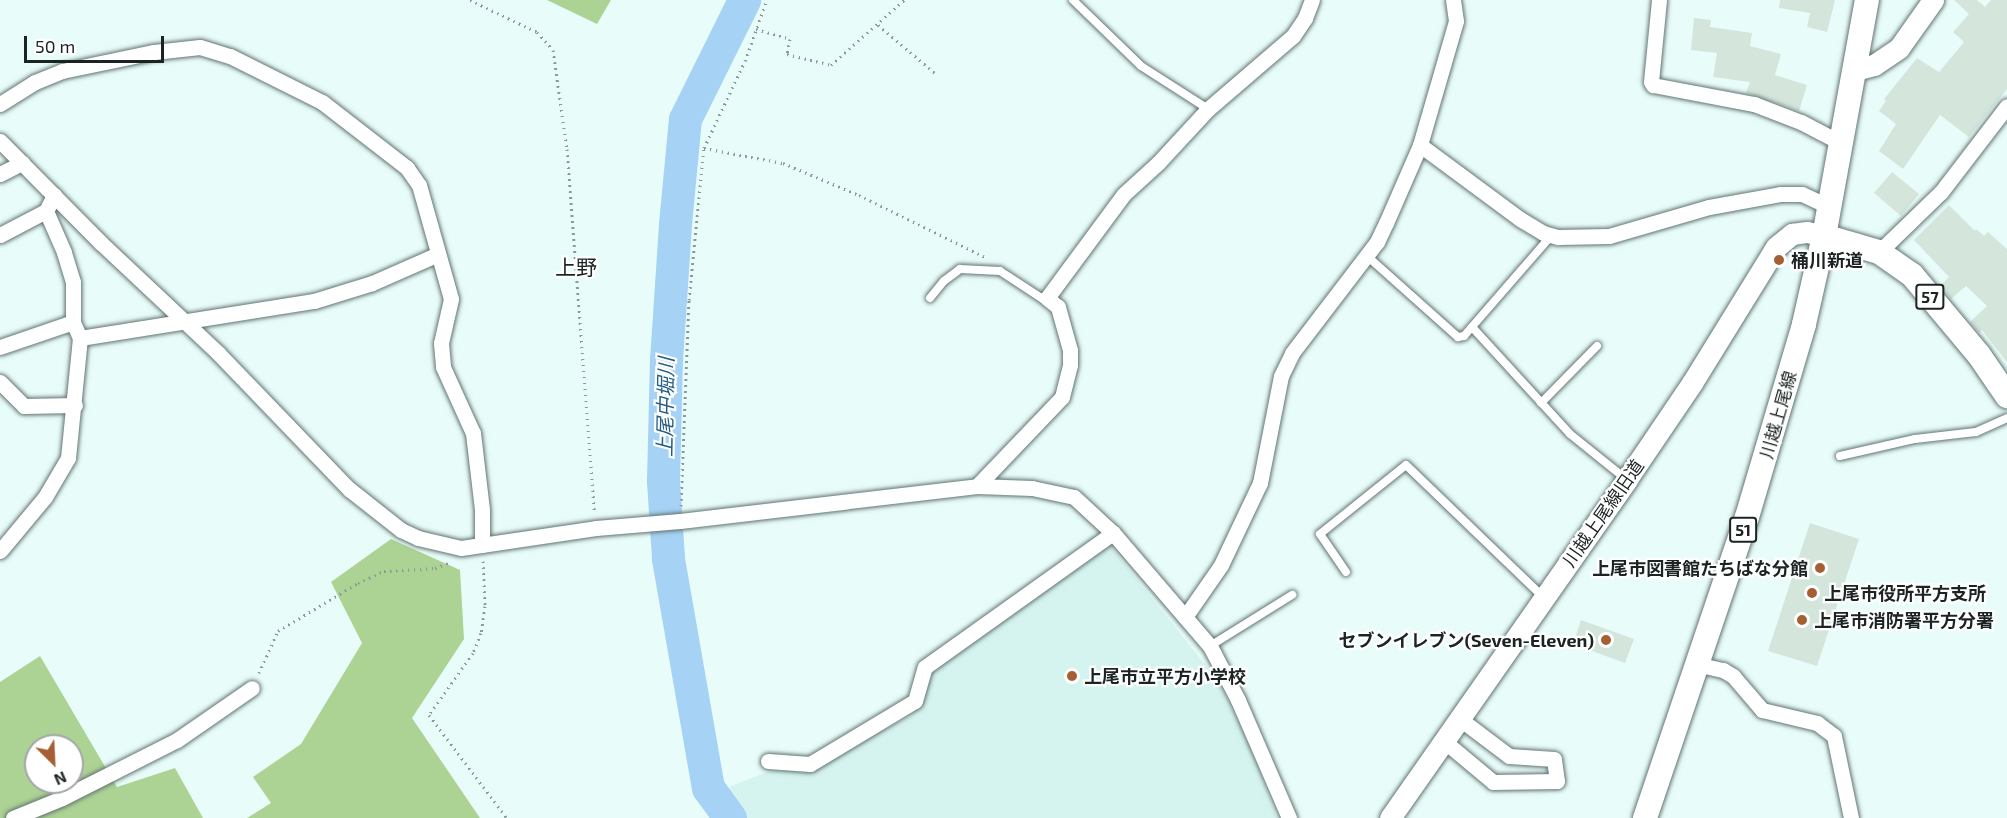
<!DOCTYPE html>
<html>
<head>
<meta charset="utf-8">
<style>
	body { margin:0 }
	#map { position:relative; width:2007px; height:818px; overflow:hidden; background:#e8fdfa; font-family:"Exo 2","Noto Sans JP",sans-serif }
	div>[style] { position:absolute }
	.built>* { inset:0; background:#d5f4f0 }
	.green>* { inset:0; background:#acd393 }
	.river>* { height:33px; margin:-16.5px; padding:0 16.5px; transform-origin:16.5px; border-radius:16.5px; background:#a6d2f5 }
	.building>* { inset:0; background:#d4e5db }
	.path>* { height:3px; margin-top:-1.5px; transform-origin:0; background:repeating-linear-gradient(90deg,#8b9a98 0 1.5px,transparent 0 6px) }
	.roads { filter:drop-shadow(0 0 2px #627472) drop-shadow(0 0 2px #627472) }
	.lane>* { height:8px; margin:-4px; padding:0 4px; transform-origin:4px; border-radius:4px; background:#fff }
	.street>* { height:15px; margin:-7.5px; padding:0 7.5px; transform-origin:7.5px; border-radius:7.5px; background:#fff }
	.secondary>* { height:21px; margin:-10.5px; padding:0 10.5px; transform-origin:10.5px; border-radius:10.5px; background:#fff }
	.primary>* { height:24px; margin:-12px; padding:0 12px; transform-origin:12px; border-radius:12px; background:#fff }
	.dots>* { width:16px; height:16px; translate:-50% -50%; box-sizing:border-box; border:3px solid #fff; border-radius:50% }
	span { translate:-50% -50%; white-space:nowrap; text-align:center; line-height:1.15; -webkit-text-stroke:4.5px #fff; paint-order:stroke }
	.shield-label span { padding:2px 4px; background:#fff; border:2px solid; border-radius:4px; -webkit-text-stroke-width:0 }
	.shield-label { font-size:16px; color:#1c2423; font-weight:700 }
	.poi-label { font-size:18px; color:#1c2423; font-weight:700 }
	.left { translate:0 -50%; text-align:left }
	.right { translate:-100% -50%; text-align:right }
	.street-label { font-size:18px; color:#1c2423 }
	.water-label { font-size:20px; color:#255d83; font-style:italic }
	.quarter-label { font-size:21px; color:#1c2423 }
	.north { position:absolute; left:24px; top:734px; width:60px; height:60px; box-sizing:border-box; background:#fff; border:2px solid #a4a7a7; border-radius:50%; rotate:156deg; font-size:16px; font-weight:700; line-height:24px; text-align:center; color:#1c2423 }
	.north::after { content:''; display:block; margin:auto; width:21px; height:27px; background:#a46032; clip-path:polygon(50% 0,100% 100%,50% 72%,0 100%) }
	.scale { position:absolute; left:24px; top:36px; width:140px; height:27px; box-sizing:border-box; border:3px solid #1c2423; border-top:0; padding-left:8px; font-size:18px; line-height:21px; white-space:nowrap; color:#1c2423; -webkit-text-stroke:4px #fff; paint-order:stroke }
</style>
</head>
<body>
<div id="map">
	<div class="built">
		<div style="clip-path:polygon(1107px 542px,1219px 682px,1255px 758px,1277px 818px,744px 818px,732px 803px,728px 794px,731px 786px,767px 772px,807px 770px,911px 716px,924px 699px,932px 670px)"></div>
	</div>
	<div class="green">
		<div style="clip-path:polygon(547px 0,611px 0,597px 24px)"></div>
		<div style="clip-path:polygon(391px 539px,460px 570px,464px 639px,412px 718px,480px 818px,247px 818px,271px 803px,253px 777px,301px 744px,362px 643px,331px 582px)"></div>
		<div style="clip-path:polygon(evenodd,40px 656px,117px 787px,175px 768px,203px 818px,0 818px,0 682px,40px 656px,36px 746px,72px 746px,72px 782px,36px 782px,36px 746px)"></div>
	</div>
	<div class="river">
		<div style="left:730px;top:818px;width:37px;rotate:-126deg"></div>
		<div style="left:708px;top:788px;width:233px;rotate:-99.9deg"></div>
		<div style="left:668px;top:558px;width:77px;rotate:-93.7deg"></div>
		<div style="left:663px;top:481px;width:121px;rotate:-88.6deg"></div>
		<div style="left:666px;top:360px;width:136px;rotate:-86.2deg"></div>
		<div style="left:675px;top:224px;width:105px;rotate:-84.6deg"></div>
		<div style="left:685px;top:119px;width:133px;rotate:-63.6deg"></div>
	</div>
	<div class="building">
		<div style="clip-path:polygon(1780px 0,1835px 0,1827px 32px,1807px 27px,1810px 13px,1779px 8px)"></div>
		<div style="clip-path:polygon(1954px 0,1977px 0,1985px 7px,1991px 0,2007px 0,2007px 89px,1969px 137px,1940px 115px,1903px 169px,1879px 151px,1896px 124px,1879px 111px,1886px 101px,1884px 99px,1917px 58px,1939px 72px,1964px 42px,1953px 32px,1969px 14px)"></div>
		<div style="clip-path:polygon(1694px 18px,1711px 20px,1710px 27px,1752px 33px,1750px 46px,1781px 54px,1775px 75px,1807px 85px,1799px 111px,1746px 93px,1750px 82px,1713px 77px,1717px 53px,1691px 50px)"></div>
		<div style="clip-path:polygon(1892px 172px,1919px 194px,1901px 216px,1874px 193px)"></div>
		<div style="clip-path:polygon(1949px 205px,1975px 231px,1976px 229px,1984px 236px,1988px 232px,2007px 249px,2007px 362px,1982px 330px,1979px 333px,1970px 322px,1987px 306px,1966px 286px,1951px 299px,1940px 286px,1949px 277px,1914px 240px)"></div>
		<div style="clip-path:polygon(1810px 523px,1859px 539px,1817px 666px,1768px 651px)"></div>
		<div style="clip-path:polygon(1581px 620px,1634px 639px,1625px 663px,1573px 644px)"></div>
	</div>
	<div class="path">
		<div style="left:470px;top:0;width:74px;rotate:25.5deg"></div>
		<div style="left:537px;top:32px;width:24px;rotate:48deg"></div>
		<div style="left:553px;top:50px;width:100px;rotate:82deg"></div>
		<div style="left:567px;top:149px;width:364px;rotate:85.7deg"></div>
		<div style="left:878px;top:25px;width:75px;rotate:40.1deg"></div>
		<div style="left:756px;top:29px;width:35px;rotate:16deg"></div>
		<div style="left:790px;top:39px;width:15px;rotate:101deg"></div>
		<div style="left:787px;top:54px;width:45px;rotate:14deg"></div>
		<div style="left:831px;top:65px;width:98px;rotate:-41.7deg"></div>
		<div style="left:704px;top:148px;width:80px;rotate:10.8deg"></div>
		<div style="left:783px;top:163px;width:82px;rotate:22.8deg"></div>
		<div style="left:859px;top:195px;width:140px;rotate:26.2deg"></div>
		<div style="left:681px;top:506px;width:206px;rotate:-87.8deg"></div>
		<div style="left:689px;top:300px;width:153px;rotate:-84.4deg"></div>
		<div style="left:704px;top:148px;width:96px;rotate:-64.8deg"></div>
		<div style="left:745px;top:61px;width:65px;rotate:-70.2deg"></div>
		<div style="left:483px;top:561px;width:45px;rotate:87.5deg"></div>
		<div style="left:485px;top:606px;width:27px;rotate:98deg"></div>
		<div style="left:481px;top:633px;width:22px;rotate:112deg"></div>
		<div style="left:473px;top:653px;width:76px;rotate:125.4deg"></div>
		<div style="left:429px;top:715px;width:129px;rotate:52.9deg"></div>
		<div style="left:259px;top:673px;width:46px;rotate:-65.7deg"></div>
		<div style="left:278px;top:631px;width:93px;rotate:-31deg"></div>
		<div style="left:358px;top:583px;width:29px;rotate:-25deg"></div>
		<div style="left:384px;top:571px;width:51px;rotate:-3.4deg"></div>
		<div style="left:435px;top:568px;width:14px;rotate:-21deg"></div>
	</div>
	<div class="roads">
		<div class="lane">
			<div style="left:1073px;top:0;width:95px;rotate:44.1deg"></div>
			<div style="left:1141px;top:66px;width:80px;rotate:32.7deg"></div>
			<div style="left:1367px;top:256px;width:122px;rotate:41.7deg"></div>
			<div style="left:1458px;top:337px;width:6px;rotate:-9deg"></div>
			<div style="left:1464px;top:336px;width:133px;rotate:-49deg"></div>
			<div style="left:930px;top:298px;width:22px;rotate:-51deg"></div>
			<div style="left:944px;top:281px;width:20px;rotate:-37deg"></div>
			<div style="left:960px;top:269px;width:40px;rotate:2.9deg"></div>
			<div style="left:1000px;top:271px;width:51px;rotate:33.1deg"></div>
			<div style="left:1043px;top:299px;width:4px;rotate:-14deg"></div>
			<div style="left:1472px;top:327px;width:145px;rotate:47.5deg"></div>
			<div style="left:1570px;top:434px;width:72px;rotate:38.8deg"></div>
			<div style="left:1541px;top:403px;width:80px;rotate:-45.5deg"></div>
			<div style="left:1840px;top:456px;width:77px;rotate:-12.8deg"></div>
			<div style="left:1915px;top:439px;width:61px;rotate:-6.5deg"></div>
			<div style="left:1976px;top:432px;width:34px;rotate:-24deg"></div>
			<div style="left:1346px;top:572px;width:46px;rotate:-124.4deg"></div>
			<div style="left:1320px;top:534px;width:110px;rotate:-38.7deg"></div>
			<div style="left:1406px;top:465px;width:190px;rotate:43.9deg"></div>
			<div style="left:1210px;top:646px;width:97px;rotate:-31.9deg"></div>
		</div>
		<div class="street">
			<div style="left:1659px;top:0;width:82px;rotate:95.6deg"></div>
			<div style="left:1651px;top:82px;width:4px;rotate:56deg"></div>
			<div style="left:1653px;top:85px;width:103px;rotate:10.7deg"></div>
			<div style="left:1754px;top:104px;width:50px;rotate:21deg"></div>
			<div style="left:1801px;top:122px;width:45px;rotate:27.7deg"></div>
			<div style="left:0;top:104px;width:41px;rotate:-32.2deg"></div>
			<div style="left:35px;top:82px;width:29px;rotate:-22deg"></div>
			<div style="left:62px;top:71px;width:94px;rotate:-11.7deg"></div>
			<div style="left:154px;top:52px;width:46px;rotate:-6.2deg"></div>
			<div style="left:200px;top:47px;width:31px;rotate:17deg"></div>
			<div style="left:230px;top:56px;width:103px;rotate:26.6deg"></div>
			<div style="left:322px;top:102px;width:108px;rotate:37.8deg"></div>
			<div style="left:407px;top:168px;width:21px;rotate:55deg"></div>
			<div style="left:419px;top:185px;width:118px;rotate:74.3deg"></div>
			<div style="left:451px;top:299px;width:45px;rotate:102.8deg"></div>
			<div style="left:441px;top:343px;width:24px;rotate:85deg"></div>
			<div style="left:443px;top:367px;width:72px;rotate:65.6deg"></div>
			<div style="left:473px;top:433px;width:78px;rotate:83.3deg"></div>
			<div style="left:482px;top:510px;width:35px;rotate:90deg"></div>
			<div style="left:0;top:141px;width:144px;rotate:45.3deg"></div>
			<div style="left:101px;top:243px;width:161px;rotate:43.2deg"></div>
			<div style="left:218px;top:353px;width:189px;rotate:46.1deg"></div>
			<div style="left:349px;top:489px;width:66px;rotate:38.3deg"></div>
			<div style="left:401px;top:530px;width:19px;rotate:25deg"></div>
			<div style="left:418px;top:538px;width:44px;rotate:13.1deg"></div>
			<div style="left:461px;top:548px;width:136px;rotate:-8.4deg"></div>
			<div style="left:596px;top:528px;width:84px;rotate:-4.8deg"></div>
			<div style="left:680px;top:521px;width:299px;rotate:-6.7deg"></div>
			<div style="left:977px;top:486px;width:55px;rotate:2.1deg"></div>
			<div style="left:1032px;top:488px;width:43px;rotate:12.1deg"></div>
			<div style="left:1074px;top:497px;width:53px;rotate:42.7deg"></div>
			<div style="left:1113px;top:533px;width:149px;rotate:49.4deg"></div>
			<div style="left:1210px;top:646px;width:61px;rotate:62.6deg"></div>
			<div style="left:1238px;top:700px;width:129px;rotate:66.6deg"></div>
			<div style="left:1420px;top:145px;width:124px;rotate:36.5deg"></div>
			<div style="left:1520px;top:219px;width:27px;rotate:31deg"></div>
			<div style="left:1543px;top:233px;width:16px;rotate:15deg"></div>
			<div style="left:1558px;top:237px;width:51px;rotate:-1.1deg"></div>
			<div style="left:1609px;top:236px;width:104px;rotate:-16.2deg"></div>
			<div style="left:1709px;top:207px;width:72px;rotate:-10.4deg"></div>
			<div style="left:1780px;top:194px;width:22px"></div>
			<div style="left:1802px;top:194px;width:31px;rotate:25deg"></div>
			<div style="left:0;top:174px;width:25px;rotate:-27deg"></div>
			<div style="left:0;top:235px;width:52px;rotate:-27.6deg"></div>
			<div style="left:1879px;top:252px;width:86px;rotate:-44.1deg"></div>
			<div style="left:1941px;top:192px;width:108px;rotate:-52.5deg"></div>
			<div style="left:80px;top:338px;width:237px;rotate:-9deg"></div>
			<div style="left:314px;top:301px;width:61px;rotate:-17.2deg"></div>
			<div style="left:372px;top:283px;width:70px;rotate:-23.6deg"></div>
			<div style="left:0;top:347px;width:77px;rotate:-18.9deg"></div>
			<div style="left:0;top:382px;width:34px;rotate:45deg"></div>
			<div style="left:24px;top:406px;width:51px;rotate:-1.1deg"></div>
			<div style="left:977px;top:486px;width:123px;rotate:-46.3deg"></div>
			<div style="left:1062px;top:397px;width:33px;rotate:-76deg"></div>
			<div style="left:1070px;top:365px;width:15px;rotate:-90deg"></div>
			<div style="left:1070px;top:350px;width:45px;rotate:-105.6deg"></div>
			<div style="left:1058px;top:307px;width:14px;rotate:-141deg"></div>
			<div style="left:1047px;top:298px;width:129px;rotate:-53.5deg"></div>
			<div style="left:1124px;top:194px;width:46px;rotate:-42.4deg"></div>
			<div style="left:1158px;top:163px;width:74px;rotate:-47.2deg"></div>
			<div style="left:1208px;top:109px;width:112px;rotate:-40.7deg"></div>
			<div style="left:1293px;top:36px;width:22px;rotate:-56deg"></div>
			<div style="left:1305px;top:18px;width:19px;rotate:-69deg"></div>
			<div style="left:0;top:551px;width:70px;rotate:-50.2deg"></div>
			<div style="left:45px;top:497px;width:45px;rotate:-59.5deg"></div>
			<div style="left:68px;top:458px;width:121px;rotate:-84.3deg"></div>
			<div style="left:80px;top:338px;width:17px;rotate:-114deg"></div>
			<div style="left:73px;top:322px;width:40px;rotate:-90deg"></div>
			<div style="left:73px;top:282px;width:31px;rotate:-107deg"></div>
			<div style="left:64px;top:252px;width:45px;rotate:-113.7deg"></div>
			<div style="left:46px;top:211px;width:18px;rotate:-63deg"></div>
			<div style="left:1185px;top:617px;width:63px;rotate:-55.3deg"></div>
			<div style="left:1221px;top:565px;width:91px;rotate:-64.6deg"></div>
			<div style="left:1260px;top:483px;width:109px;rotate:-78.9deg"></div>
			<div style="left:1281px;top:376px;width:25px;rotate:-64deg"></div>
			<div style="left:1292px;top:353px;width:140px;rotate:-52.6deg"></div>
			<div style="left:1377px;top:242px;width:21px;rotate:-65deg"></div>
			<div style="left:1386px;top:223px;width:85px;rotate:-66.4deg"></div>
			<div style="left:1420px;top:145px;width:129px;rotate:-73.8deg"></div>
			<div style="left:1456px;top:21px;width:21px;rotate:-98deg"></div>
			<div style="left:1696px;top:664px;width:28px;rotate:13deg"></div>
			<div style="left:1723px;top:670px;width:12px;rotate:31deg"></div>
			<div style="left:1733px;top:676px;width:45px;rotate:49.5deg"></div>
			<div style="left:1762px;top:710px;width:57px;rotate:13.3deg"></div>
			<div style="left:1817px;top:723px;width:21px;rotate:37deg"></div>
			<div style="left:1834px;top:736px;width:84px;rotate:78.3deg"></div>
			<div style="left:1444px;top:741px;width:64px;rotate:39.9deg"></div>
			<div style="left:1493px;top:782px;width:64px;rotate:-0.9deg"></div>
			<div style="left:1557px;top:781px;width:22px;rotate:-98deg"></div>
			<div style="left:1554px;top:759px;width:45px;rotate:-176.2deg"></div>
			<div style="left:1509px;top:756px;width:61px;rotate:-142.9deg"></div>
			<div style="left:768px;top:761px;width:42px;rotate:4.1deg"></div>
			<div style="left:810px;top:764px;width:122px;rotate:-31deg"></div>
			<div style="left:915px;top:701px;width:35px;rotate:-74deg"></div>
			<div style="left:925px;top:667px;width:231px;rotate:-35.5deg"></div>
			<div style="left:13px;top:818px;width:53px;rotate:-22.2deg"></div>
			<div style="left:62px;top:798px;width:129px;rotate:-26.8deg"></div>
			<div style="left:177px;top:740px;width:91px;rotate:-34.7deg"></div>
		</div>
		<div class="secondary">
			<div style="left:1855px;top:70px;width:20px;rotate:-15deg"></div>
			<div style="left:1874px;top:65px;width:30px;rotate:-34deg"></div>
			<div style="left:1899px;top:48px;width:59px;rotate:-54.7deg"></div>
			<div style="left:1390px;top:818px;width:414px;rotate:-55deg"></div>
			<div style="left:1627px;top:479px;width:116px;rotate:-55.9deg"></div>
			<div style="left:1692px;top:383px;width:160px;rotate:-58.3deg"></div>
			<div style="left:1776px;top:247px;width:21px;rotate:-39deg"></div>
			<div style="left:1792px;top:234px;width:15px;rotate:-8deg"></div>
			<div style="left:1807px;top:232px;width:17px;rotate:13deg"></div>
		</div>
		<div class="primary">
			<div style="left:1824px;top:236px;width:57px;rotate:16.2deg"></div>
			<div style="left:1879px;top:252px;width:40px;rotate:34.9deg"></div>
			<div style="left:1912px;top:275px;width:104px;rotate:50.1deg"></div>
			<div style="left:1979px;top:355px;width:50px;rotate:55.7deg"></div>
			<div style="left:1645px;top:818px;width:318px;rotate:-71.3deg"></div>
			<div style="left:1747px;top:517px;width:201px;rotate:-73.5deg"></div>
			<div style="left:1804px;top:324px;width:90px;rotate:-77.2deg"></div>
			<div style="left:1824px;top:236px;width:240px;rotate:-79.7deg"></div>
		</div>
	</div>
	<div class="dots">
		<div style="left:1779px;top:260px;background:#a46032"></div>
		<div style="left:1820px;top:568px;background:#a46032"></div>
		<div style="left:1812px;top:593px;background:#a46032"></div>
		<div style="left:1802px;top:620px;background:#a46032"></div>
		<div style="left:1606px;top:640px;background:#a46032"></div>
		<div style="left:1072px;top:676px;background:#a46032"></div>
	</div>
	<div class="shield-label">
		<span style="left:1930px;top:297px">57</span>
		<span style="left:1743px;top:530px">51</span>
	</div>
	<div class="poi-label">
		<span class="left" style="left:1791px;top:260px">桶川新道</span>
		<span class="right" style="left:1808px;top:568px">上尾市図書館たちばな分館</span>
		<span class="left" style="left:1824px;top:593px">上尾市役所平方支所</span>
		<span class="left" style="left:1814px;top:620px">上尾市消防署平方分署</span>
		<span class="right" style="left:1594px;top:640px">セブンイレブン(Seven-Eleven)</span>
		<span class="left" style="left:1084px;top:676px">上尾市立平方小学校</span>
	</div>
	<div class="street-label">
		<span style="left:1778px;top:415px;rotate:-74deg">川越上尾線</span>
		<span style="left:1603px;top:513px;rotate:-55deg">川越上尾線旧道</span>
	</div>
	<div class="water-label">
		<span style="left:665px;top:407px;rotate:-89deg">上尾中堀川</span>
	</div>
	<div class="quarter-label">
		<span style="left:576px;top:267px">上野</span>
	</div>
	<div class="north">N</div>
	<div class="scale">50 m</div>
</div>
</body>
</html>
